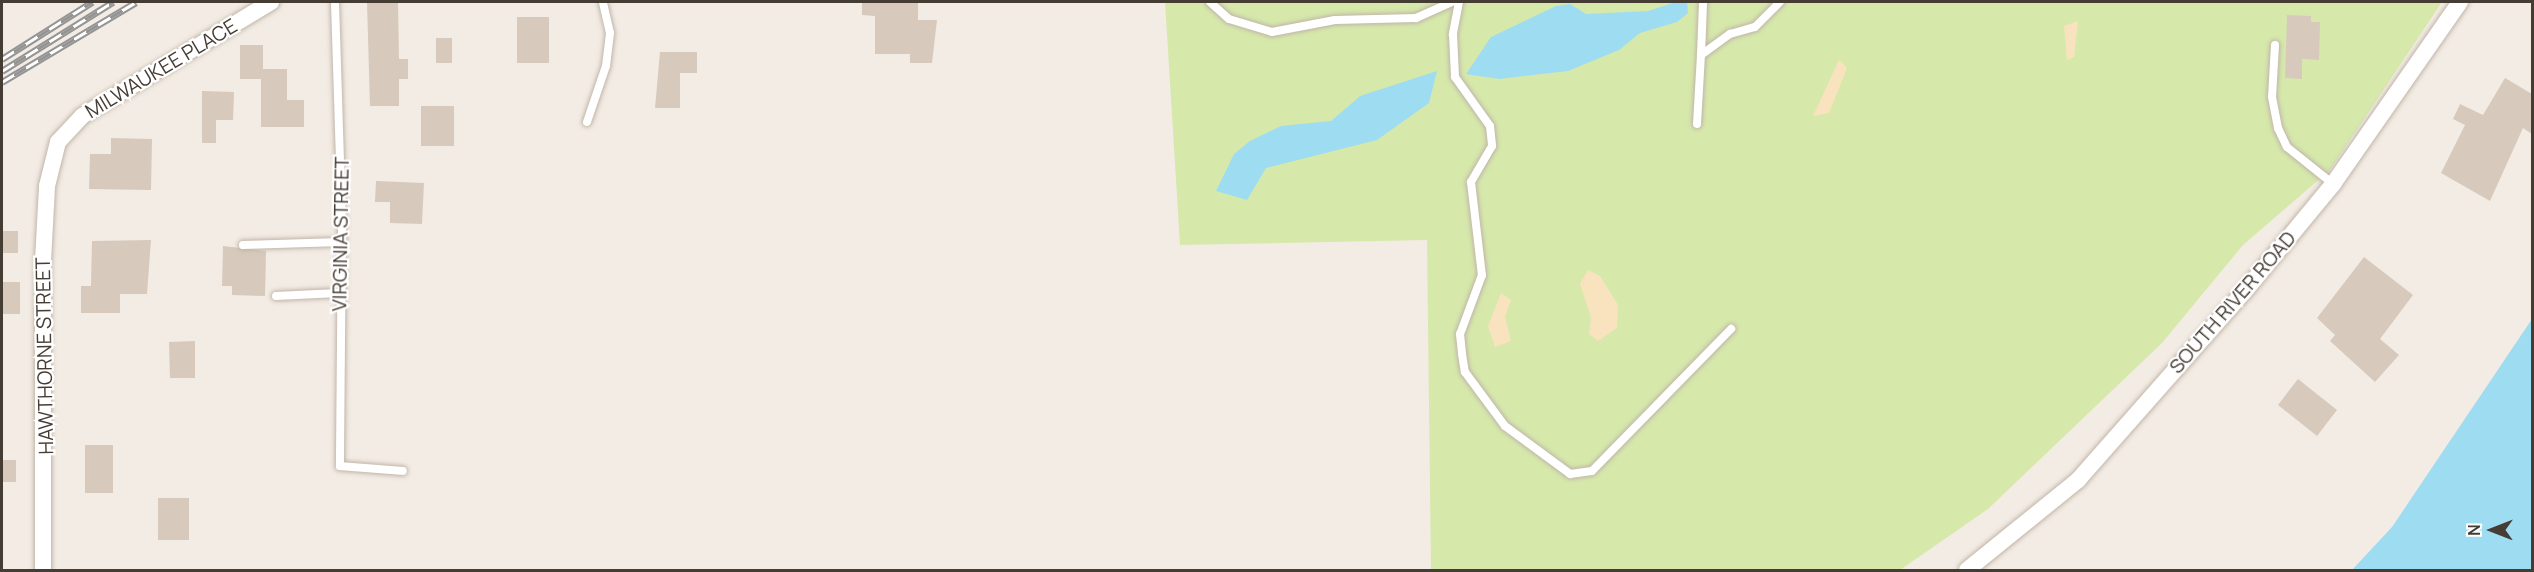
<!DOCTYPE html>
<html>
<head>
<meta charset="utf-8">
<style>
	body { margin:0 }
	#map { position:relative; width:2534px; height:572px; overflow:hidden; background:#f3ece4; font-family:Manrope,sans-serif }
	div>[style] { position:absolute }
	.green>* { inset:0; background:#d6e9ab }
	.sand>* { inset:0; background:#f9e3be }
	.water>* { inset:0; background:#9edcf2 }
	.building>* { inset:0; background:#d7c9bc }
	.roads { filter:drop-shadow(0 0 2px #c1b5a9) drop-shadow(0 0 2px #c1b5a9) }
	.service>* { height:8px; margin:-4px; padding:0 4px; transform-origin:4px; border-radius:4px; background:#fff }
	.minor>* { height:16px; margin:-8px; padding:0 8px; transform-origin:8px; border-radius:8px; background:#fff }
	.rail>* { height:7px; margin-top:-3.5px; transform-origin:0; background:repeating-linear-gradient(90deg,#fff 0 14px,#949494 0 28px); box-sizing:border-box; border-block:2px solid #949494 }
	span { translate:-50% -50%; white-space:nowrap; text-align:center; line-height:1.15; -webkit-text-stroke:4.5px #fff; paint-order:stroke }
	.street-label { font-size:20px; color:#453c34 }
	.frame { position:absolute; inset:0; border:3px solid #453c34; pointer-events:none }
	.north { position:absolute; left:2462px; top:500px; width:60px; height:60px; -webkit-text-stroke:4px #fff; paint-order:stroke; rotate:270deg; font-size:16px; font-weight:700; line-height:24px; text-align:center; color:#453c34 }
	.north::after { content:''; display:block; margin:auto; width:21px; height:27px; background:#453c34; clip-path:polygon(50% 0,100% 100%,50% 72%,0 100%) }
</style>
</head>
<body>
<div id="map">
	<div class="green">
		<div style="clip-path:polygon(1165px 2px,2442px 2px,2330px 170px,2243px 245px,2162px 343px,1988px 509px,1900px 570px,1431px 570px,1427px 240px,1180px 245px)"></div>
	</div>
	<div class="sand">
		<div style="clip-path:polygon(2078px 21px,2074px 57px,2067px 60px,2064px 26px)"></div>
		<div style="clip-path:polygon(1839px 60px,1847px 68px,1829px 113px,1813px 116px)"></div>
		<div style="clip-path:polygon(1588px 270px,1600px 276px,1618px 305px,1617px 328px,1598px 341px,1589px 334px,1591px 317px,1580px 284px)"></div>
		<div style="clip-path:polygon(1501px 293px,1511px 300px,1505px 317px,1511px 341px,1495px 347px,1488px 326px)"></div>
	</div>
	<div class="water">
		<div style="clip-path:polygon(1676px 2px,1687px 2px,1688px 13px,1677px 22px,1640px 33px,1619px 50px,1568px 71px,1499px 79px,1466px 74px,1491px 37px,1556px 6px,1570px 4px,1586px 14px,1648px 11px)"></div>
		<div style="clip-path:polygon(1437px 71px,1429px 103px,1377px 140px,1266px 168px,1247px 200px,1216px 191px,1234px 154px,1250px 141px,1281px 126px,1331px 121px,1360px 96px)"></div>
		<div style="clip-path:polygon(2532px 319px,2532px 570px,2352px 570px,2392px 527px)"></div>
	</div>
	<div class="building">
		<div style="clip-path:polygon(367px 2px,398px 2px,399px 59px,408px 59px,408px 79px,399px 79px,399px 106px,370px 106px)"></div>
		<div style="clip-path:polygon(862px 2px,918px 2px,918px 20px,937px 20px,932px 63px,910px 63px,910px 54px,875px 54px,875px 16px,862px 15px)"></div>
		<div style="clip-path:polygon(2287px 15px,2311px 16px,2311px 22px,2320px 22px,2319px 60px,2302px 59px,2302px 79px,2285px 78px)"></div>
		<div style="clip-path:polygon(517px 17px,549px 17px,549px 63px,517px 63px)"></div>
		<div style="clip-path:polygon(436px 38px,452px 38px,452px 63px,436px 63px)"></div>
		<div style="clip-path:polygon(240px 45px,263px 45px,263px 69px,287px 69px,287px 100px,304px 100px,304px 127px,261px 127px,261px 79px,240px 79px)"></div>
		<div style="clip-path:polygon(660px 52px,697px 52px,697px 73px,680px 73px,680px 108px,655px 108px)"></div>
		<div style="clip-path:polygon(2505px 78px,2532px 94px,2532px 134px,2523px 128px,2490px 201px,2441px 173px,2465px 125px,2453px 119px,2460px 104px,2483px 115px)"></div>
		<div style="clip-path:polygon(202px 91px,234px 92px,233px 120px,216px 120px,216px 143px,202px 143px)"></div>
		<div style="clip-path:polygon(421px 106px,454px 106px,454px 146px,421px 146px)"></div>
		<div style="clip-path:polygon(111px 138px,152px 139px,151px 190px,89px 189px,90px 154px,111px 154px)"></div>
		<div style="clip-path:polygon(376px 181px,424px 183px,422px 224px,390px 223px,390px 202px,375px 202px)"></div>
		<div style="clip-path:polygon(2px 231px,18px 231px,18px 253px,2px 253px)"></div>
		<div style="clip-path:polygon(151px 240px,147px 294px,120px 294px,120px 313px,81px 313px,81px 286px,91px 286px,92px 241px)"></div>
		<div style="clip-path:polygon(223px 246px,266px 251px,265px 296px,232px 295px,232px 286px,222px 286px)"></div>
		<div style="clip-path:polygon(2364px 257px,2413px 295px,2380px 339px,2399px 355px,2375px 382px,2330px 341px,2335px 335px,2317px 318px)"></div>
		<div style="clip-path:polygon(2px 282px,20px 282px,20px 314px,2px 314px)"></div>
		<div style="clip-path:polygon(195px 341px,195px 378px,170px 378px,169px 342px)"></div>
		<div style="clip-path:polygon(2298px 379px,2337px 410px,2317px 436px,2278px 405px)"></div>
		<div style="clip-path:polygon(85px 445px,113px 445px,113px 493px,85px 493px)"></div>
		<div style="clip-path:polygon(2px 460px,16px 460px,16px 482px,2px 482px)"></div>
		<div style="clip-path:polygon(158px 498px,189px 498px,189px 540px,158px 540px)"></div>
	</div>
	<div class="roads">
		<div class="service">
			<div style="left:335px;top:2px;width:224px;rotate:88.2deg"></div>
			<div style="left:342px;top:226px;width:240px;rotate:90.5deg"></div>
			<div style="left:340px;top:466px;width:63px;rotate:4.5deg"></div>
			<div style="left:1210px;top:2px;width:25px;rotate:42deg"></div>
			<div style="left:1229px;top:19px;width:45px;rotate:16.8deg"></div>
			<div style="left:1272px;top:32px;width:64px;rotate:-10.8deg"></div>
			<div style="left:1335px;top:20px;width:81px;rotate:-1.4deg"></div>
			<div style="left:1416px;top:18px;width:39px;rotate:-24deg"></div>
			<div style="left:1459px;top:2px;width:33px;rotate:101deg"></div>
			<div style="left:1453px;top:34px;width:43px;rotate:87.3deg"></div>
			<div style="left:1455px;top:77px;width:60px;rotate:54.5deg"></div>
			<div style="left:1490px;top:126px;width:20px;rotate:84deg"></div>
			<div style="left:1492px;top:146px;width:42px;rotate:120.3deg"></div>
			<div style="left:1471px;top:182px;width:94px;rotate:83.3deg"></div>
			<div style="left:1482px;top:275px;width:63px;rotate:110.4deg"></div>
			<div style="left:1460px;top:334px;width:20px;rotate:84deg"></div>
			<div style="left:1462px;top:354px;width:18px;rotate:81deg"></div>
			<div style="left:1465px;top:372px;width:67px;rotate:53.5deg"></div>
			<div style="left:1505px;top:426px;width:81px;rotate:36.4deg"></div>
			<div style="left:1570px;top:474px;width:22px;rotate:-8deg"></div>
			<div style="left:1592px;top:471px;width:199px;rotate:-45.6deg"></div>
			<div style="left:2275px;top:45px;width:52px;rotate:93.3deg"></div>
			<div style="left:2272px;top:97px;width:32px;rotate:79deg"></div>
			<div style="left:2278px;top:128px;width:21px;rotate:65deg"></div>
			<div style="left:2287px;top:147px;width:59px;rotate:38.8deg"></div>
			<div style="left:1701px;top:55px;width:53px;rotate:-87.8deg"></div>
			<div style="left:587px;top:122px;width:59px;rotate:-71.3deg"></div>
			<div style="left:606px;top:66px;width:33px;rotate:-83deg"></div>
			<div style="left:610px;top:33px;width:32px;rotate:-103deg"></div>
			<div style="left:1697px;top:124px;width:69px;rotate:-86.7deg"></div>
			<div style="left:1701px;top:55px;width:36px;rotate:-36deg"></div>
			<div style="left:1730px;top:34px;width:26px;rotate:-16deg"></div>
			<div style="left:1755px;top:27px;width:35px;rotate:-45deg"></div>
			<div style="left:243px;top:245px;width:98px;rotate:-1.8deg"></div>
			<div style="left:276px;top:296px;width:62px;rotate:-2.8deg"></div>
		</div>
		<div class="minor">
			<div style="left:43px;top:570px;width:309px;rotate:-90deg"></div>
			<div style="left:43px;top:261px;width:75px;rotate:-86.9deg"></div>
			<div style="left:47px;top:186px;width:45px;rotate:-76deg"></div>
			<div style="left:58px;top:142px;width:35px;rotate:-47deg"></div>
			<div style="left:82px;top:116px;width:221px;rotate:-31.1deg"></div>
			<div style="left:1967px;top:570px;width:143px;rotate:-39deg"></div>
			<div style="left:2078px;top:480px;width:251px;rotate:-48.6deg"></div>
			<div style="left:2244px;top:292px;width:140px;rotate:-50.5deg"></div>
			<div style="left:2333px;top:184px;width:222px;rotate:-55.1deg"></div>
		</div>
	</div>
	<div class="rail">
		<div style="left:2px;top:59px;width:107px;rotate:-32.3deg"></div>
		<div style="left:2px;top:71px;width:131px;rotate:-31.9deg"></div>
		<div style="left:2px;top:82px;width:156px;rotate:-30.8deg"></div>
	</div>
	<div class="street-label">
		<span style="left:161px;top:68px;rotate:-31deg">MILWAUKEE PLACE</span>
		<span style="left:340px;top:234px;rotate:-89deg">VIRGINIA STREET</span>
		<span style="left:2232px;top:302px;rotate:-49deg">SOUTH RIVER ROAD</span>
		<span style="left:44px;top:356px;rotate:-91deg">HAWTHORNE STREET</span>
	</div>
	<div class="frame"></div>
	<div class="north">N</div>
</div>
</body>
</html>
